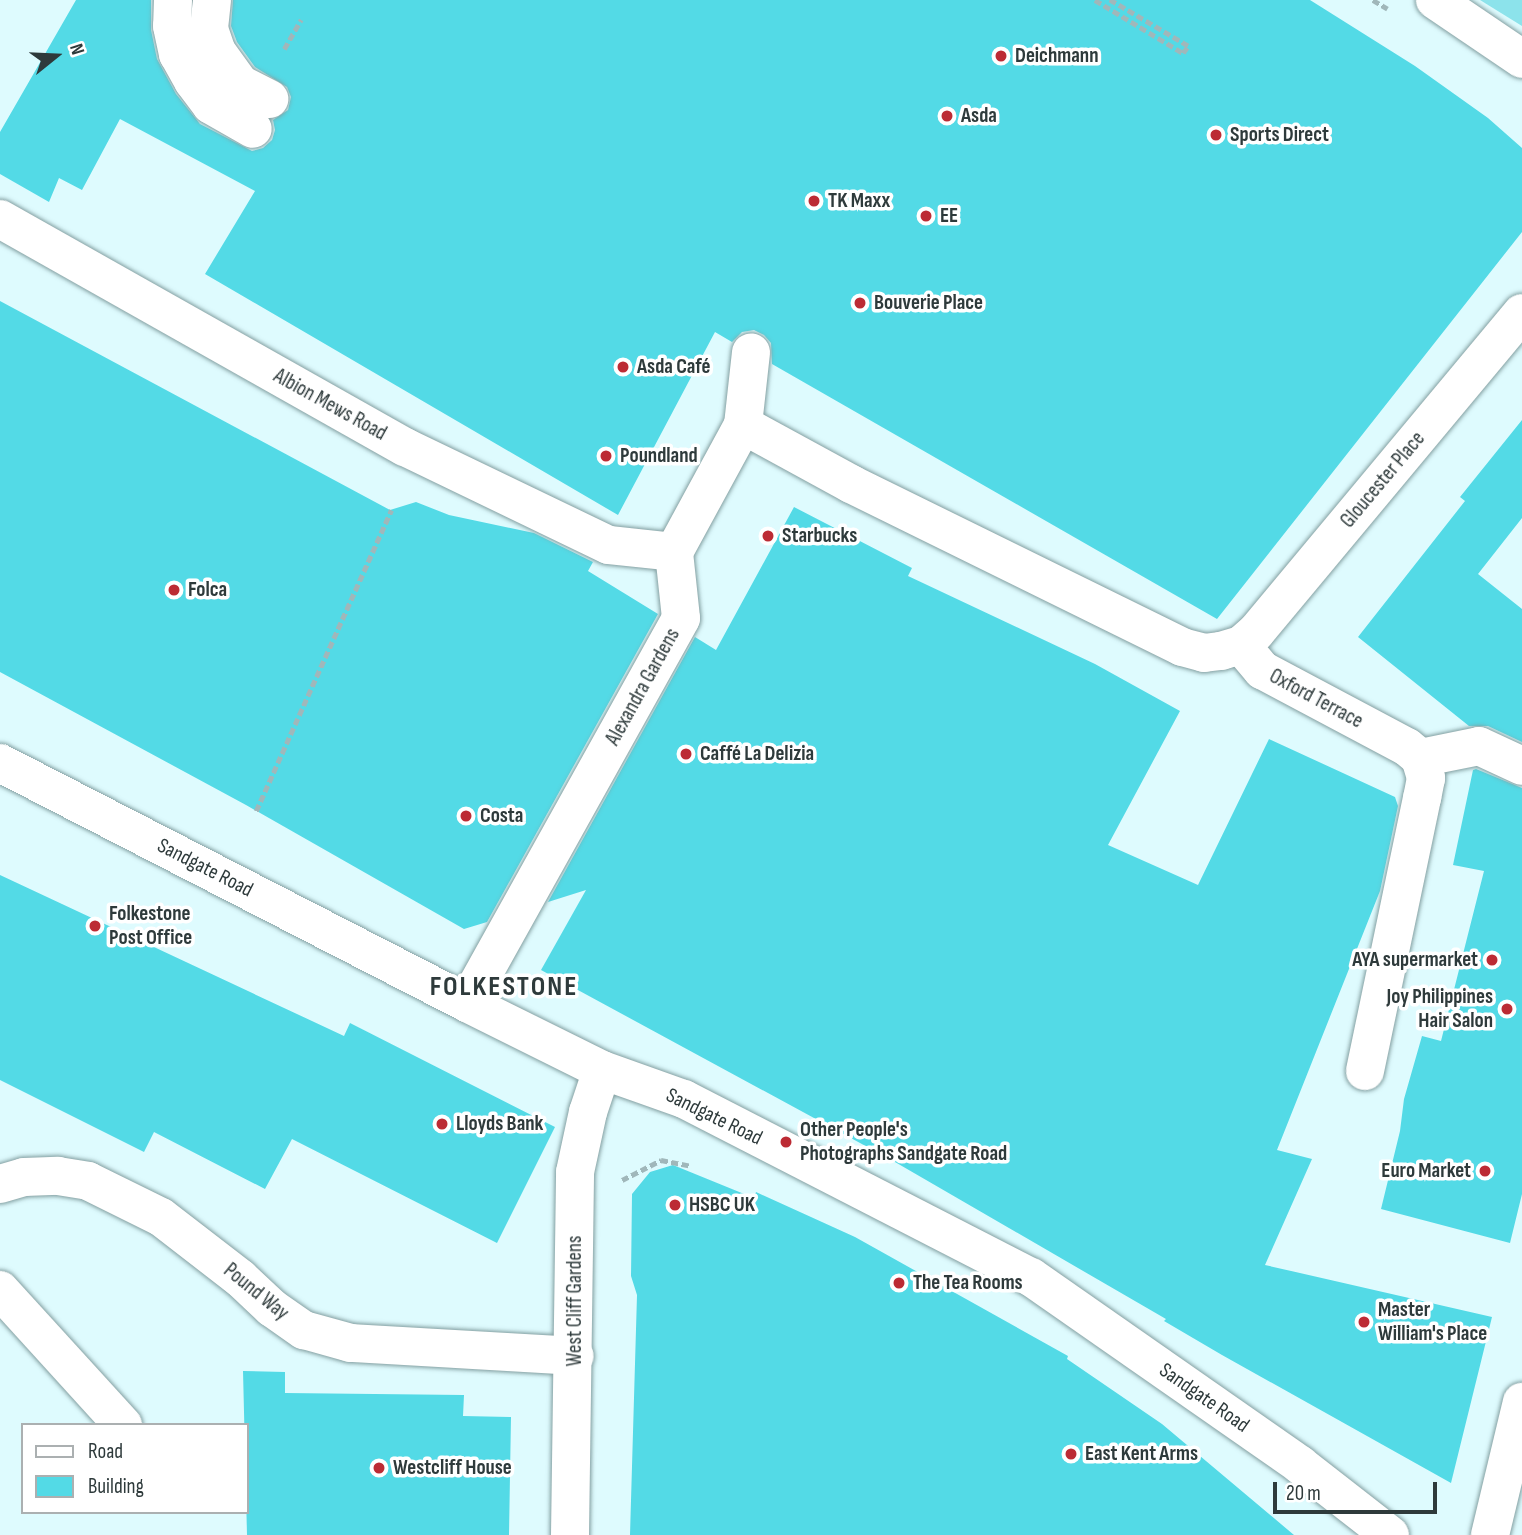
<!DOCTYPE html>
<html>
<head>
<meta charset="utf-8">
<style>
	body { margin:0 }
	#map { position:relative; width:1522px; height:1535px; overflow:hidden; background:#defbfe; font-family:"Sofia Sans Condensed",sans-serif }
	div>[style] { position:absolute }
	.green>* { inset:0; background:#8ce3eb }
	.building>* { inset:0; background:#53dae6 }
	.path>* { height:4.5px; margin-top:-2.25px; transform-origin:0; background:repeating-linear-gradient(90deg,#a0b7ba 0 7px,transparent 0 10.5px) }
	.roads { filter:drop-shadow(0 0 2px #839fa1) drop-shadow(0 0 2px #839fa1) }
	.minor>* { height:38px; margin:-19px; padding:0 19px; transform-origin:19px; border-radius:19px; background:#fff }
	.major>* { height:38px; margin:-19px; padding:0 19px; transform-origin:19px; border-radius:19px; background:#fff }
	.dots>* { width:19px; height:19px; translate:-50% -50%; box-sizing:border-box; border:4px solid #fff; border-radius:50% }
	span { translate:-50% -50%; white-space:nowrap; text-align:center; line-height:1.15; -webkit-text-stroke:7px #fff; paint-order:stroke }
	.poi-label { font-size:21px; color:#2e3a3b; font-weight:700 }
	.left { translate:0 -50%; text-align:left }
	.right { translate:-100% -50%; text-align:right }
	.street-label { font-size:21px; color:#2e3a3b }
	.district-label { font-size:28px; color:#2e3a3b; font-weight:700; letter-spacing:2px }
	.legend { position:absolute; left:21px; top:1423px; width:228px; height:91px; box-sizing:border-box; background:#fff; border:2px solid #abb0b1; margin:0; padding:9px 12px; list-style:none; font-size:21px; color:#2e3a3b }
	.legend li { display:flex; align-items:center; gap:14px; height:35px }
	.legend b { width:35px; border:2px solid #abb0b1 }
	.north { position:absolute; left:21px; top:21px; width:70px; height:70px; -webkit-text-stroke:5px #fff; paint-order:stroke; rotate:72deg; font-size:19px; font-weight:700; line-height:28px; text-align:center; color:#2e3a3b }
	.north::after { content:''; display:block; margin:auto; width:24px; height:32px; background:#2e3a3b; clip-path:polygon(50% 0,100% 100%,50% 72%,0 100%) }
	.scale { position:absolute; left:1273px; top:1482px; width:164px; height:32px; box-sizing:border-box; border:4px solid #2e3a3b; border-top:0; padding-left:9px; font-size:21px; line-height:24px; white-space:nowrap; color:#2e3a3b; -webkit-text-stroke:5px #fff; paint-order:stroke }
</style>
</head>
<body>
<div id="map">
	<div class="green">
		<div style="clip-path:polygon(1480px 0,1522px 0,1522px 26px)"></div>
	</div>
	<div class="building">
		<div style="clip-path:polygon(76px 0,151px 0,151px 30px,157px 59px,176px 94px,200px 124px,252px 151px,263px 148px,272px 140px,275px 130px,273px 120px,288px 110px,291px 97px,287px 87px,255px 67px,237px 42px,231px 26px,233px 0,1310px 0,1415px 66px,1488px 118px,1522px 148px,1522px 232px,1217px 619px,772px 364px,771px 343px,764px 335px,754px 330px,742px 332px,732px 342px,715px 332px,618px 515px,205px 274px,255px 191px,120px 119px,82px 190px,59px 178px,49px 202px,0 174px,0 132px)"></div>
		<div style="clip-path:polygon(0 301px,390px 510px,416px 502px,449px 515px,534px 533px,593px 562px,588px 571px,658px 614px,487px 922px,464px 929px,246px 805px,0 672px)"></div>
		<div style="clip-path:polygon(1522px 420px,1522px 518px,1478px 574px,1522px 609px,1522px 742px,1488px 726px,1469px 726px,1358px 637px,1465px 501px,1460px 497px)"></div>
		<div style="clip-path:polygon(794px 507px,912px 568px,908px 576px,1095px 664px,1180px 711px,1108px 845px,1198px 885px,1269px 739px,1395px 797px,1398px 806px,1380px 891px,1277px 1150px,1312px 1159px,1265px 1265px,1492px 1317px,1451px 1483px,1222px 1355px,1164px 1321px,1166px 1319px,895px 1162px,541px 970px,586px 890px,548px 902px,695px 637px,716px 650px)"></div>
		<div style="clip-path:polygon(1476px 769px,1522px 788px,1522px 1194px,1510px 1243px,1381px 1209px,1400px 1131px,1404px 1099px,1422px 1036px,1441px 1041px,1484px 871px,1453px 865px,1473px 770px)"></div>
		<div style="clip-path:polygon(0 875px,344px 1036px,350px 1023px,555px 1127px,497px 1243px,292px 1139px,265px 1189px,154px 1132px,144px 1152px,0 1080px)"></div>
		<div style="clip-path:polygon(673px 1165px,754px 1198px,756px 1192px,855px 1237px,1068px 1356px,1067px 1359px,1162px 1424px,1294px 1535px,630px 1535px,637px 1295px,631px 1276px,632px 1194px,650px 1172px)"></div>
		<div style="clip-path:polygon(243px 1371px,285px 1372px,285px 1393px,464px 1395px,463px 1416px,511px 1417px,509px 1535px,247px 1535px)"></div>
	</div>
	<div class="path">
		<div style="left:1095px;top:0;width:103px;rotate:31.1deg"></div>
		<div style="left:1183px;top:53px;width:9px;rotate:-54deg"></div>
		<div style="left:1188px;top:46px;width:91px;rotate:-149.5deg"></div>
		<div style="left:1373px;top:0;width:17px;rotate:31deg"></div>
		<div style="left:284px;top:49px;width:34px;rotate:-60deg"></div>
		<div style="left:256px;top:811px;width:330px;rotate:-65.8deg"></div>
		<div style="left:622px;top:1180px;width:44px;rotate:-27.1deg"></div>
		<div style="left:661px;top:1160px;width:31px;rotate:11deg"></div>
	</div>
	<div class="roads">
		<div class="minor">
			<div style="left:173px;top:0;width:26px;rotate:92deg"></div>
			<div style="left:172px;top:26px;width:29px;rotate:78deg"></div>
			<div style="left:178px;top:54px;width:31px;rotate:61deg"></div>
			<div style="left:193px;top:81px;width:30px;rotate:53deg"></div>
			<div style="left:211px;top:105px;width:48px;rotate:29.7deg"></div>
			<div style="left:212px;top:0;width:29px;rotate:96deg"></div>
			<div style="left:209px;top:29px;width:24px;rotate:71deg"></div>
			<div style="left:217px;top:52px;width:39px;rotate:54deg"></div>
			<div style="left:240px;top:84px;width:33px;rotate:27deg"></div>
			<div style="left:0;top:219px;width:465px;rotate:29.4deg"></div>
			<div style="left:405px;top:447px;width:226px;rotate:25.7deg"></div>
			<div style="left:609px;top:545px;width:65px;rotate:6.1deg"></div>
			<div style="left:743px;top:425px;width:123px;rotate:28.6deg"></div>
			<div style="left:851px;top:484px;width:369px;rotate:26.2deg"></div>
			<div style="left:1182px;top:647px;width:23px;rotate:15deg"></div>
			<div style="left:1204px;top:653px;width:17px;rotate:-7deg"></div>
			<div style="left:1221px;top:651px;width:21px;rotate:-17deg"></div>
			<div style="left:1241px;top:645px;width:20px;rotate:-41deg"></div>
			<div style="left:1256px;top:632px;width:415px;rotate:-50.2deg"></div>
			<div style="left:1241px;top:645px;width:33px;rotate:50deg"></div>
			<div style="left:1262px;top:670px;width:164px;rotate:28deg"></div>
			<div style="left:1407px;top:747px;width:17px;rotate:40deg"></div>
			<div style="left:1420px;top:758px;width:21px;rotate:73deg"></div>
			<div style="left:1426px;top:778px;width:20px;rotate:101deg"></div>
			<div style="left:1422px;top:798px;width:279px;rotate:101.8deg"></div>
			<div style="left:1420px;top:758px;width:60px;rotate:-11.5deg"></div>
			<div style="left:1479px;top:746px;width:47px;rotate:24.9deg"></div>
			<div style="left:0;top:763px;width:525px;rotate:27.2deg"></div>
			<div style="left:467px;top:1003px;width:151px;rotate:26.4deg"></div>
			<div style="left:602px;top:1070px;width:87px;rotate:19.5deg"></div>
			<div style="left:684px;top:1099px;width:390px;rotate:27.2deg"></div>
			<div style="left:1031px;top:1277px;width:328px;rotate:34.9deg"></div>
			<div style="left:1300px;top:1465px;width:114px;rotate:37.9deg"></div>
			<div style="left:467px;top:1003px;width:440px;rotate:-60.9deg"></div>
			<div style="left:681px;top:618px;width:66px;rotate:-96.1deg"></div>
			<div style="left:674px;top:552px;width:145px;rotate:-61.5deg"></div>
			<div style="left:743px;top:425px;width:73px;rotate:-83.7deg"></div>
			<div style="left:0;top:1184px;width:25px;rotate:-16deg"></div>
			<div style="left:24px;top:1177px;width:34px;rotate:-2deg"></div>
			<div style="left:58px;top:1176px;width:30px;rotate:9deg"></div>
			<div style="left:88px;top:1181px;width:81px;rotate:26.3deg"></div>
			<div style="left:161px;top:1217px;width:100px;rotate:37.7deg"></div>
			<div style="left:240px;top:1278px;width:44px;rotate:43.2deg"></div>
			<div style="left:272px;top:1308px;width:39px;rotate:35deg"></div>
			<div style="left:304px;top:1330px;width:49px;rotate:15.5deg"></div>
			<div style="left:351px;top:1343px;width:224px;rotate:3.3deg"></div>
			<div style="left:0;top:1290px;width:183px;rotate:47.7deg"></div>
			<div style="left:570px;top:1535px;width:363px;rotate:-89.2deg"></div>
			<div style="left:575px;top:1172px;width:61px;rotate:-77.8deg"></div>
			<div style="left:588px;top:1112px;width:44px;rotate:-71.6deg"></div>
			<div style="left:1490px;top:1535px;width:137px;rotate:-76.5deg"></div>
		</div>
		<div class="major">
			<div style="left:1435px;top:0;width:105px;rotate:34.1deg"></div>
		</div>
	</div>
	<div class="dots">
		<div style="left:1001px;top:56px;background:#bc2b34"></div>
		<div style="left:947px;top:116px;background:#bc2b34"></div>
		<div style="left:1216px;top:135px;background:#bc2b34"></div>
		<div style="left:814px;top:201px;background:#bc2b34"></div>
		<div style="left:926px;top:216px;background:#bc2b34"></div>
		<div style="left:860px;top:303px;background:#bc2b34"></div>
		<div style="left:623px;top:367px;background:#bc2b34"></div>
		<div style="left:606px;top:456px;background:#bc2b34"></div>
		<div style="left:768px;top:536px;background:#bc2b34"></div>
		<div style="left:174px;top:590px;background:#bc2b34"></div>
		<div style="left:686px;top:754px;background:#bc2b34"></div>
		<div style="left:466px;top:816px;background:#bc2b34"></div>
		<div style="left:95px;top:926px;background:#bc2b34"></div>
		<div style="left:1492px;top:960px;background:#bc2b34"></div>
		<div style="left:1507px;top:1009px;background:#bc2b34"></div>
		<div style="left:442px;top:1124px;background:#bc2b34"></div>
		<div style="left:786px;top:1142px;background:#bc2b34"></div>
		<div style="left:1485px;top:1171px;background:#bc2b34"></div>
		<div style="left:675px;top:1205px;background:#bc2b34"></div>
		<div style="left:899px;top:1283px;background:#bc2b34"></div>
		<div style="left:1364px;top:1322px;background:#bc2b34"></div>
		<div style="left:1071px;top:1454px;background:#bc2b34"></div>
		<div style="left:379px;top:1468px;background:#bc2b34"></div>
	</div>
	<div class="poi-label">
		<span class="left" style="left:1015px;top:56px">Deichmann</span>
		<span class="left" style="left:961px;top:116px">Asda</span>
		<span class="left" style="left:1230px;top:135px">Sports Direct</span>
		<span class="left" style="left:828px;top:201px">TK Maxx</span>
		<span class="left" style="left:940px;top:216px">EE</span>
		<span class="left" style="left:874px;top:303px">Bouverie Place</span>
		<span class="left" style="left:637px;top:367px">Asda Café</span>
		<span class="left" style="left:620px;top:456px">Poundland</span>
		<span class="left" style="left:782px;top:536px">Starbucks</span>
		<span class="left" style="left:188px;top:590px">Folca</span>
		<span class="left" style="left:700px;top:754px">Caffé La Delizia</span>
		<span class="left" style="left:480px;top:816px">Costa</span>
		<span class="left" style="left:109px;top:926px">Folkestone<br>Post Office</span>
		<span class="right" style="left:1478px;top:960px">AYA supermarket</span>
		<span class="right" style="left:1493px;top:1009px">Joy Philippines<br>Hair Salon</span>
		<span class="left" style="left:456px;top:1124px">Lloyds Bank</span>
		<span class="left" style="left:800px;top:1142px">Other People's<br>Photographs Sandgate Road</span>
		<span class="right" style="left:1471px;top:1171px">Euro Market</span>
		<span class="left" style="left:689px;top:1205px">HSBC UK</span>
		<span class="left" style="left:913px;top:1283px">The Tea Rooms</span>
		<span class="left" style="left:1378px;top:1322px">Master<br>William's Place</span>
		<span class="left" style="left:1085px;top:1454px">East Kent Arms</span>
		<span class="left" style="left:393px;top:1468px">Westcliff House</span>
	</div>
	<div class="street-label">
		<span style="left:330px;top:405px;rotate:29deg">Albion Mews Road</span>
		<span style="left:1383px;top:480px;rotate:-50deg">Gloucester Place</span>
		<span style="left:643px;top:687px;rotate:-61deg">Alexandra Gardens</span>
		<span style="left:1316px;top:699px;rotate:28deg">Oxford Terrace</span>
		<span style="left:205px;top:868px;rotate:27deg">Sandgate Road</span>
		<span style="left:714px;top:1117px;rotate:26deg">Sandgate Road</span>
		<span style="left:256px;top:1292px;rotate:39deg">Pound Way</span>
		<span style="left:575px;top:1301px;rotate:-90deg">West Cliff Gardens</span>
		<span style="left:1204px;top:1398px;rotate:35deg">Sandgate Road</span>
	</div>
	<div class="district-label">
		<span style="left:504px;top:987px">FOLKESTONE</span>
	</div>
	<ul class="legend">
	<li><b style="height:9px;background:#fff"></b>Road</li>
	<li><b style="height:19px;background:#53dae6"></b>Building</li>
	</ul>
	<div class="north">N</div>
	<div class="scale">20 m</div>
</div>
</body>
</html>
